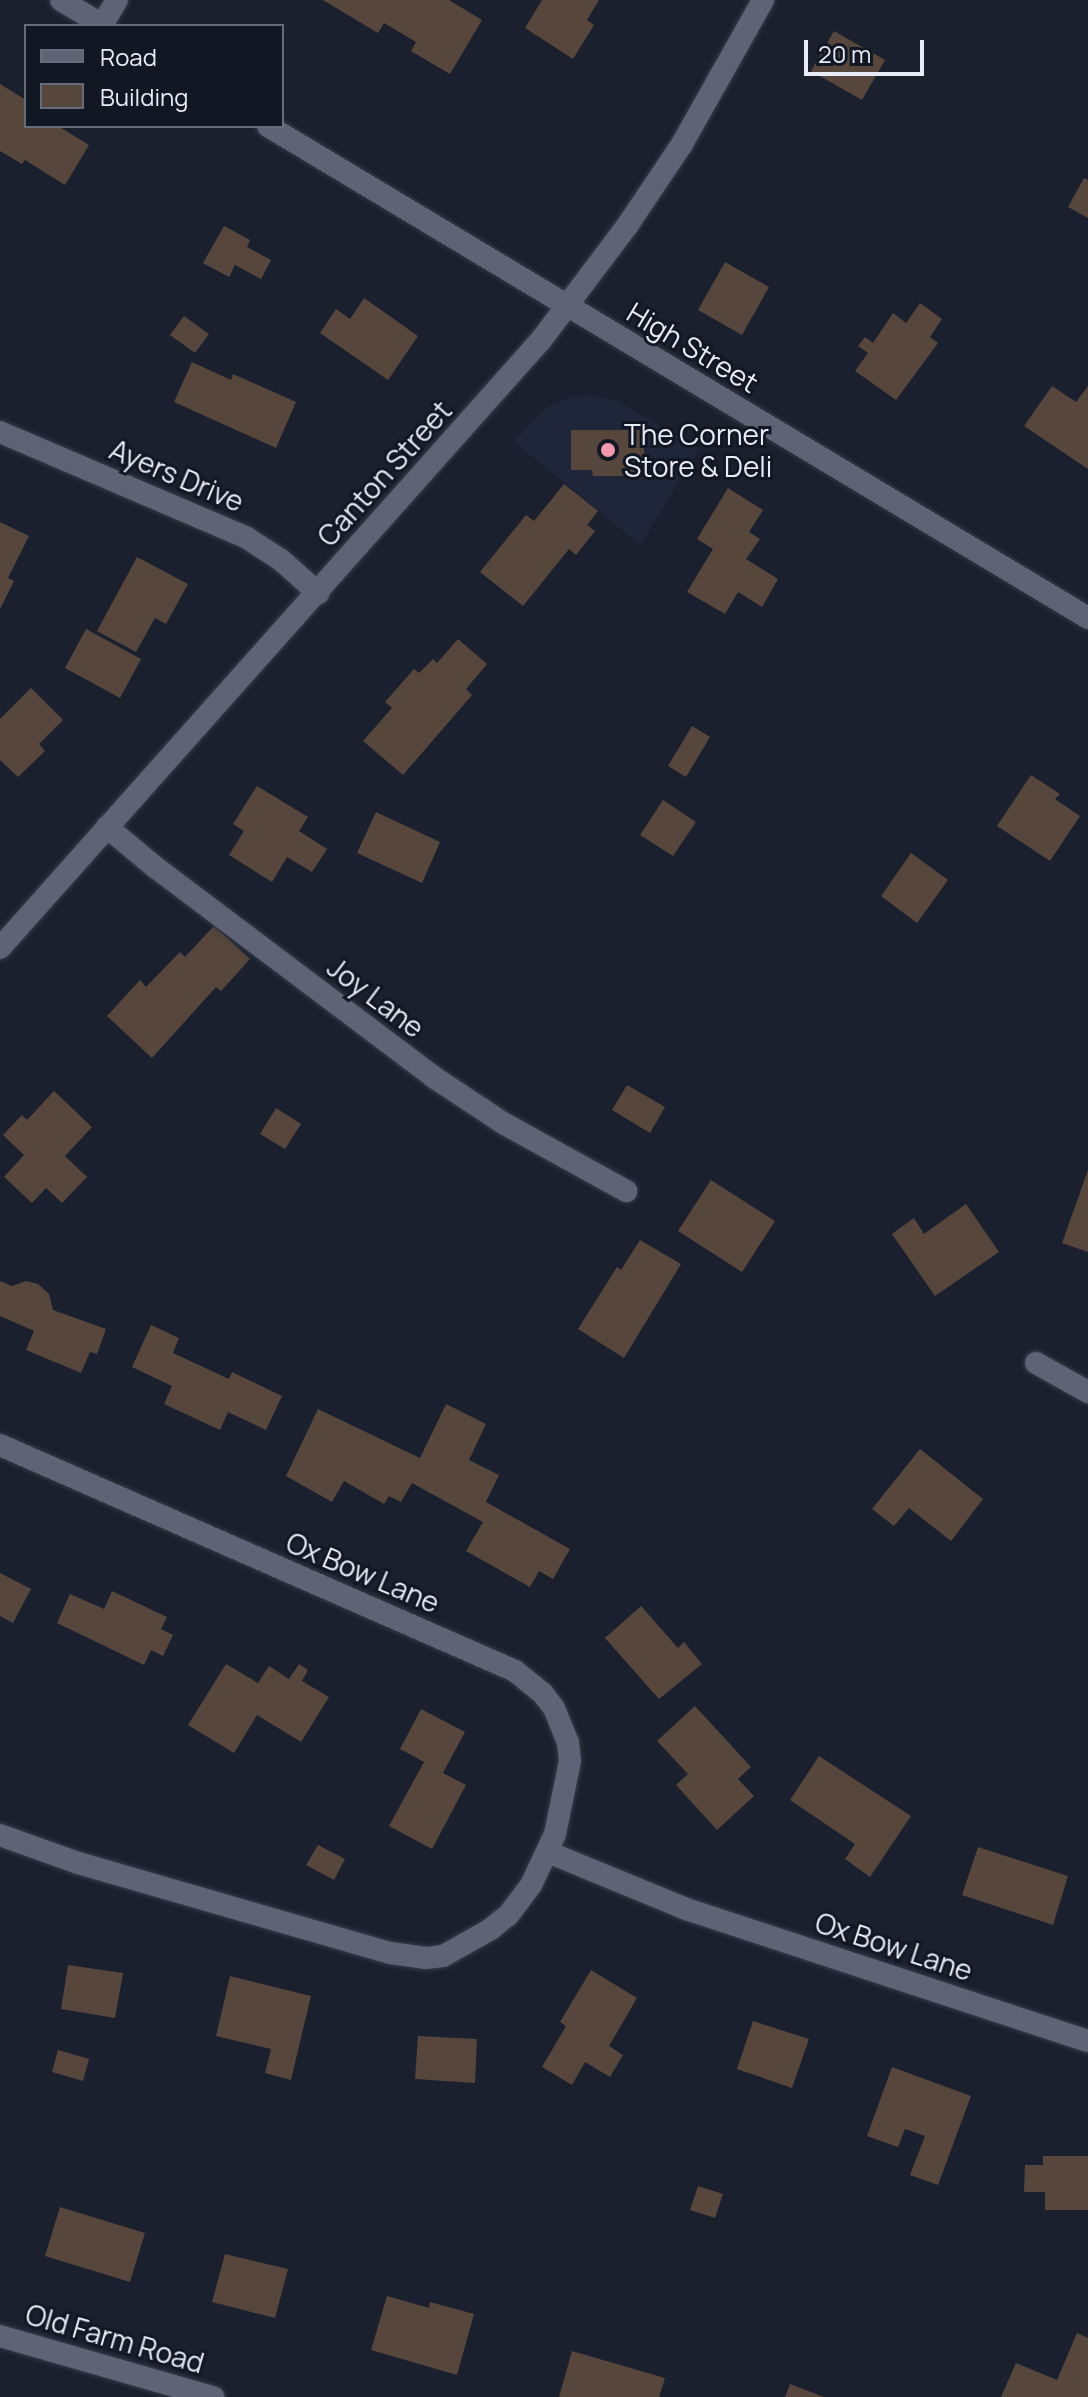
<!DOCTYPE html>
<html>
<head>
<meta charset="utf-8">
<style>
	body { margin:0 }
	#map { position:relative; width:1088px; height:2397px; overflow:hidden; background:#1b202e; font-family:Manrope,sans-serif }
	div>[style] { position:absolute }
	.built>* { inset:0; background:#20263a }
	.building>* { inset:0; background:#56463c }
	.roads { filter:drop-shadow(0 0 2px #383b47) drop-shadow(0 0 2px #383b47) }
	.minor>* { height:22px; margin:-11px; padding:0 11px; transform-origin:11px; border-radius:11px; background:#5e6475 }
	.tertiary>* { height:22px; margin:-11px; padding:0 11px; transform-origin:11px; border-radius:11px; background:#5e6475 }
	.secondary>* { height:22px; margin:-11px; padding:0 11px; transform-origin:11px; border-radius:11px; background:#5e6475 }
	.dots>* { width:22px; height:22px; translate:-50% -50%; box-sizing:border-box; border:4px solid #121724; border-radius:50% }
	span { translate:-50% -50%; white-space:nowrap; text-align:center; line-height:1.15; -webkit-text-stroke:6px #121724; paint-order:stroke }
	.street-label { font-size:28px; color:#e7ebf5 }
	.poi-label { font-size:28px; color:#e7ebf5 }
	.left { translate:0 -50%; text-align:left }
	.legend { position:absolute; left:24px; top:24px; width:260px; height:104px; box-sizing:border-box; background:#121724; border:2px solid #676c78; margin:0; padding:10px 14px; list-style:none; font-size:24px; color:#e7ebf5 }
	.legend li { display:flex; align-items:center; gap:16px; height:40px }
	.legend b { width:40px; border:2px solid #676c78 }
	.scale { position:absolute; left:804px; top:40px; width:120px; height:36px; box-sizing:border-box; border:4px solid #e7ebf5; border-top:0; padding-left:10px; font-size:24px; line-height:28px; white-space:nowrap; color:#e7ebf5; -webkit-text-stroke:6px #121724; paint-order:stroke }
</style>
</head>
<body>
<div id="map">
	<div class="built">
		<div style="clip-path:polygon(589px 395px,618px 401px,699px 449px,640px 545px,513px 441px,549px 406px,566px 398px)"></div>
	</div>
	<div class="building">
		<div style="clip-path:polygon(323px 0,449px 0,482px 20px,450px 74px,411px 51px,416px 42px,384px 23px,378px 33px)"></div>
		<div style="clip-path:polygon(542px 0,599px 0,587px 20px,594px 25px,573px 59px,525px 28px)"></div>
		<div style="clip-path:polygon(834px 31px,885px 60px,862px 100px,811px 71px)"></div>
		<div style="clip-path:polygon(0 84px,26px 100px,26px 126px,58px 126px,89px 145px,65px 185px,25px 160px,22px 164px,0 151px)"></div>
		<div style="clip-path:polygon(1084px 178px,1088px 180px,1088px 218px,1068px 207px)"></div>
		<div style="clip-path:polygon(224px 226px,250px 240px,247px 247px,271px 260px,261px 279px,235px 265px,229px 277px,203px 263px)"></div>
		<div style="clip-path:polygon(725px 262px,769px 287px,742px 335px,698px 310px)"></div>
		<div style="clip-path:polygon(364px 298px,418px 336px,388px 380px,320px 333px,336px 309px,350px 319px)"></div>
		<div style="clip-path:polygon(920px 303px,942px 319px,930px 337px,938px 343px,896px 400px,855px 371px,868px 353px,858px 346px,865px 337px,873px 343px,893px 313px,906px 323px)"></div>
		<div style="clip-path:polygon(184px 316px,209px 334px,195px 353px,170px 335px)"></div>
		<div style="clip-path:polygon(192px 362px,231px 380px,233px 374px,296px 402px,276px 448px,174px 402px)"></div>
		<div style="clip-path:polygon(1052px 386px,1076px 402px,1088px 386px,1088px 469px,1024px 426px)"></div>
		<div style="clip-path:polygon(571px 430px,644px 430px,644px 476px,593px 476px,592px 470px,571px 470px)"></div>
		<div style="clip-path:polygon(564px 484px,598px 511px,587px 525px,595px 531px,576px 555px,569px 549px,523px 606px,480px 572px,526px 515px,534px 521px)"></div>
		<div style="clip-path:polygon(728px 488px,763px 510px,749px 532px,760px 539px,746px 559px,778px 579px,762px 607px,738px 592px,725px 614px,687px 592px,713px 549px,697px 539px)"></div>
		<div style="clip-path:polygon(0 522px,29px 536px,8px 578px,14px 581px,0 609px)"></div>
		<div style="clip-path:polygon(137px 557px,188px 584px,166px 624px,155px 618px,136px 652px,97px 631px)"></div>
		<div style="clip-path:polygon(86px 629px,141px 659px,120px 698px,65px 668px)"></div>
		<div style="clip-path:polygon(458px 639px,487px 664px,466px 689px,472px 695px,403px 775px,363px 741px,392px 708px,385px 702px,414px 669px,419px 673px,433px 659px,437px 663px)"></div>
		<div style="clip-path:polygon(31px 688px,63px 720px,39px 744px,45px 751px,18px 777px,0 760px,0 719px)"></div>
		<div style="clip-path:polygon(692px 726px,710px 737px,686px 777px,668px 766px)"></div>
		<div style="clip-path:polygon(1031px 775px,1060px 794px,1055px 799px,1080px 816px,1050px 861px,997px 826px)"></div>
		<div style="clip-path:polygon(257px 786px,308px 817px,299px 831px,327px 849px,312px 872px,287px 857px,272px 882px,229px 855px,244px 831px,233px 824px)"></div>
		<div style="clip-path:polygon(663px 800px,696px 822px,673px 856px,640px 835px)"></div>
		<div style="clip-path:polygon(376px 812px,440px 842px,422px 883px,357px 853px)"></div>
		<div style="clip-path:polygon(911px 853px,948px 880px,917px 923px,881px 896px)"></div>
		<div style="clip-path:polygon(214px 926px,250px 959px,221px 991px,216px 987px,152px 1058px,107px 1016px,140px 980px,146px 987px,180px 952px,185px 957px)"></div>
		<div style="clip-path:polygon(627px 1085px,665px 1107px,650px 1133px,612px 1110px)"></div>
		<div style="clip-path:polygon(54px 1091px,92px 1127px,65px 1156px,87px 1177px,62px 1203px,46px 1188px,32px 1203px,4px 1177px,24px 1155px,3px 1135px,22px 1115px,27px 1120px)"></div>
		<div style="clip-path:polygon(276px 1108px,301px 1124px,285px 1149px,260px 1134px)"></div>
		<div style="clip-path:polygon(1088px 1170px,1088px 1252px,1062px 1243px)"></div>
		<div style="clip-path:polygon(711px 1180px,775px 1221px,742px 1272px,678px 1231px)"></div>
		<div style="clip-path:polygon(966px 1204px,999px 1252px,935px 1296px,892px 1234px,914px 1218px,924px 1234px)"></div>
		<div style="clip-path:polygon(640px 1240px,681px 1264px,624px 1358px,578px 1329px,617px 1267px,621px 1270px)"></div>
		<div style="clip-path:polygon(0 1281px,12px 1286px,26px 1281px,38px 1284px,49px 1294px,53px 1310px,106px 1329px,97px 1354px,90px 1352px,81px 1373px,26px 1350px,34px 1331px,0 1316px)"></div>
		<div style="clip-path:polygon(151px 1325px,179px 1338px,173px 1353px,229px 1379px,232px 1372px,282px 1396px,266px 1430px,228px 1412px,220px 1430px,164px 1404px,172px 1386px,132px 1367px)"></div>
		<div style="clip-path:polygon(446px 1404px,486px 1424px,469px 1460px,499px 1475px,486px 1502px,570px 1549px,553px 1579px,539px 1571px,530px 1587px,466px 1551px,483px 1522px,412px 1483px,401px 1502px,389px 1496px,384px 1504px,344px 1481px,332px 1502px,286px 1476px,318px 1409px,420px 1458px)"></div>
		<div style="clip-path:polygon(920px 1449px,983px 1499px,951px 1541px,909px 1508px,894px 1526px,872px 1509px)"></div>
		<div style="clip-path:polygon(0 1573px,31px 1589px,13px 1623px,0 1616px)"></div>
		<div style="clip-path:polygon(112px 1591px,167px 1617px,161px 1629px,173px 1635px,163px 1656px,151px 1650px,144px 1665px,57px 1623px,70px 1594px,104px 1609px)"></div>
		<div style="clip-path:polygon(641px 1606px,678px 1648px,684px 1642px,702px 1664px,659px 1699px,605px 1638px)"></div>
		<div style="clip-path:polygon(226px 1664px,258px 1683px,269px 1666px,289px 1679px,299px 1664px,308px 1670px,302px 1681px,329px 1697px,301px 1742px,257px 1715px,234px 1753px,188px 1725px)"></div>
		<div style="clip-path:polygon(695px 1706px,751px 1767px,738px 1779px,754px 1796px,717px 1830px,676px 1785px,688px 1774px,657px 1741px)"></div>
		<div style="clip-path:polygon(421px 1709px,465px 1732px,443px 1773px,466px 1785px,432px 1849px,389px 1826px,424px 1762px,400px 1749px)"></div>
		<div style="clip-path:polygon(819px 1756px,911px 1816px,870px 1877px,845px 1859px,855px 1844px,790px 1800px)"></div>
		<div style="clip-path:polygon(318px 1845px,345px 1859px,334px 1880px,306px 1865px)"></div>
		<div style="clip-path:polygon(978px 1847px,1068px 1876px,1053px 1925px,962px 1895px)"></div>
		<div style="clip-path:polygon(68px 1965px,123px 1973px,115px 2018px,61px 2009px)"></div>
		<div style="clip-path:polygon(591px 1970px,637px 1998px,609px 2046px,623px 2055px,610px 2077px,585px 2062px,572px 2085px,542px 2067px,566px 2026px,560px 2022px)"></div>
		<div style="clip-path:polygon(230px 1976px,311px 1996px,291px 2080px,265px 2073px,271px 2049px,216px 2036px)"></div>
		<div style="clip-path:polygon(753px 2021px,809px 2039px,792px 2088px,737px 2069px)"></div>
		<div style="clip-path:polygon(418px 2036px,477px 2039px,475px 2083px,415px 2079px)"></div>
		<div style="clip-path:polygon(58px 2050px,89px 2059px,83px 2081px,52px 2072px)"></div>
		<div style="clip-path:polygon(892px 2067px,971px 2096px,938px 2185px,910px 2175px,925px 2136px,905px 2129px,898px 2147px,867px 2136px)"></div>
		<div style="clip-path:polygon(1043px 2156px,1088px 2156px,1088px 2210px,1045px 2210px,1045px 2192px,1024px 2192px,1025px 2165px,1043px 2165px)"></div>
		<div style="clip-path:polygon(698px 2186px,723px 2194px,715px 2218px,690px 2210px)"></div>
		<div style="clip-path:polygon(60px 2207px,145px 2233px,130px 2282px,45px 2256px)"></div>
		<div style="clip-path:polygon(225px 2254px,288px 2269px,275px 2318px,212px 2302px)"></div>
		<div style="clip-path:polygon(387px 2296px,429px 2308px,430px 2302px,474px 2314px,457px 2375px,371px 2350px)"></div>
		<div style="clip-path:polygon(1077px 2333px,1088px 2338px,1088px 2397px,1001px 2397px,1016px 2363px,1057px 2380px)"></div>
		<div style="clip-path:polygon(572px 2351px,665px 2378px,659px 2397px,559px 2397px)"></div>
		<div style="clip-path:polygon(790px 2384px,824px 2397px,785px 2397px)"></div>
	</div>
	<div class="roads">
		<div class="minor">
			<div style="left:102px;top:25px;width:29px;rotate:-59deg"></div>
			<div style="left:0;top:432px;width:269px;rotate:23.2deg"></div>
			<div style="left:247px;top:538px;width:40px;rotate:32.9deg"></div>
			<div style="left:281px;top:560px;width:50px;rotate:41.7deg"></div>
			<div style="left:107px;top:827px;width:62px;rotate:39.8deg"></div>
			<div style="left:155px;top:867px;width:347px;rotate:37deg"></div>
			<div style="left:432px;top:1076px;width:85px;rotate:33.5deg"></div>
			<div style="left:503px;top:1123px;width:141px;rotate:28.9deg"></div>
			<div style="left:1036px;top:1363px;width:60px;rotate:29.1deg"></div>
			<div style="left:0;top:1445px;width:562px;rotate:23.69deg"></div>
			<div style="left:515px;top:1671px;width:36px;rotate:39deg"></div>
			<div style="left:543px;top:1694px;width:18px;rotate:52deg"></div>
			<div style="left:554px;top:1708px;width:37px;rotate:68deg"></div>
			<div style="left:568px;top:1742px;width:19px;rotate:84deg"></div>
			<div style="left:570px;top:1761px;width:75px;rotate:101.6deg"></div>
			<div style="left:555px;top:1834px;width:56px;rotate:115.2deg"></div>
			<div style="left:531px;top:1885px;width:38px;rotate:127deg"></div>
			<div style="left:508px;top:1915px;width:22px;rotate:141deg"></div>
			<div style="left:491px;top:1929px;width:55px;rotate:150.6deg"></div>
			<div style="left:443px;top:1956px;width:17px;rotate:173deg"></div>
			<div style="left:426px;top:1958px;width:36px;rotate:-172deg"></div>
			<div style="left:390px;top:1953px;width:325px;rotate:-163.9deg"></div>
			<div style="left:78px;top:1863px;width:83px;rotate:-160.3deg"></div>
			<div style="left:548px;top:1852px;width:149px;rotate:22.4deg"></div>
			<div style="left:686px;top:1909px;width:423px;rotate:18.2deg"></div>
			<div style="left:0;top:2336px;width:222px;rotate:16deg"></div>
		</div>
		<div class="tertiary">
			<div style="left:0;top:948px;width:814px;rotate:-48.34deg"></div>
			<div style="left:541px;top:340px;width:143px;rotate:-53deg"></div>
			<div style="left:627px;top:226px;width:99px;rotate:-56.1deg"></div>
			<div style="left:682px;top:144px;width:165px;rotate:-60.6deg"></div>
		</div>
		<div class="secondary">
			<div style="left:61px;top:0;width:50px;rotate:31.2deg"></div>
			<div style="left:268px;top:126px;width:956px;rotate:30.96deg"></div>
		</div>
	</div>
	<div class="dots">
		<div style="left:608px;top:450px;background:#f29aad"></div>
	</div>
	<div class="street-label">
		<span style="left:693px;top:347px;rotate:31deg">High Street</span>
		<span style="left:384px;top:473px;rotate:-48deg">Canton Street</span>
		<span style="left:177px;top:475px;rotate:23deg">Ayers Drive</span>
		<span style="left:376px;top:997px;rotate:37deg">Joy Lane</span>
		<span style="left:363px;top:1572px;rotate:23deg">Ox Bow Lane</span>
		<span style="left:894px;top:1946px;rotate:18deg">Ox Bow Lane</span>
		<span style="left:115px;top:2338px;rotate:16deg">Old Farm Road</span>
	</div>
	<div class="poi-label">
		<span class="left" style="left:624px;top:450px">The Corner<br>Store &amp; Deli</span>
	</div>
	<ul class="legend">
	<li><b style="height:10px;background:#5e6475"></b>Road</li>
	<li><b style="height:22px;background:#56463c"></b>Building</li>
	</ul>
	<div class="scale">20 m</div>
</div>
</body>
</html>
